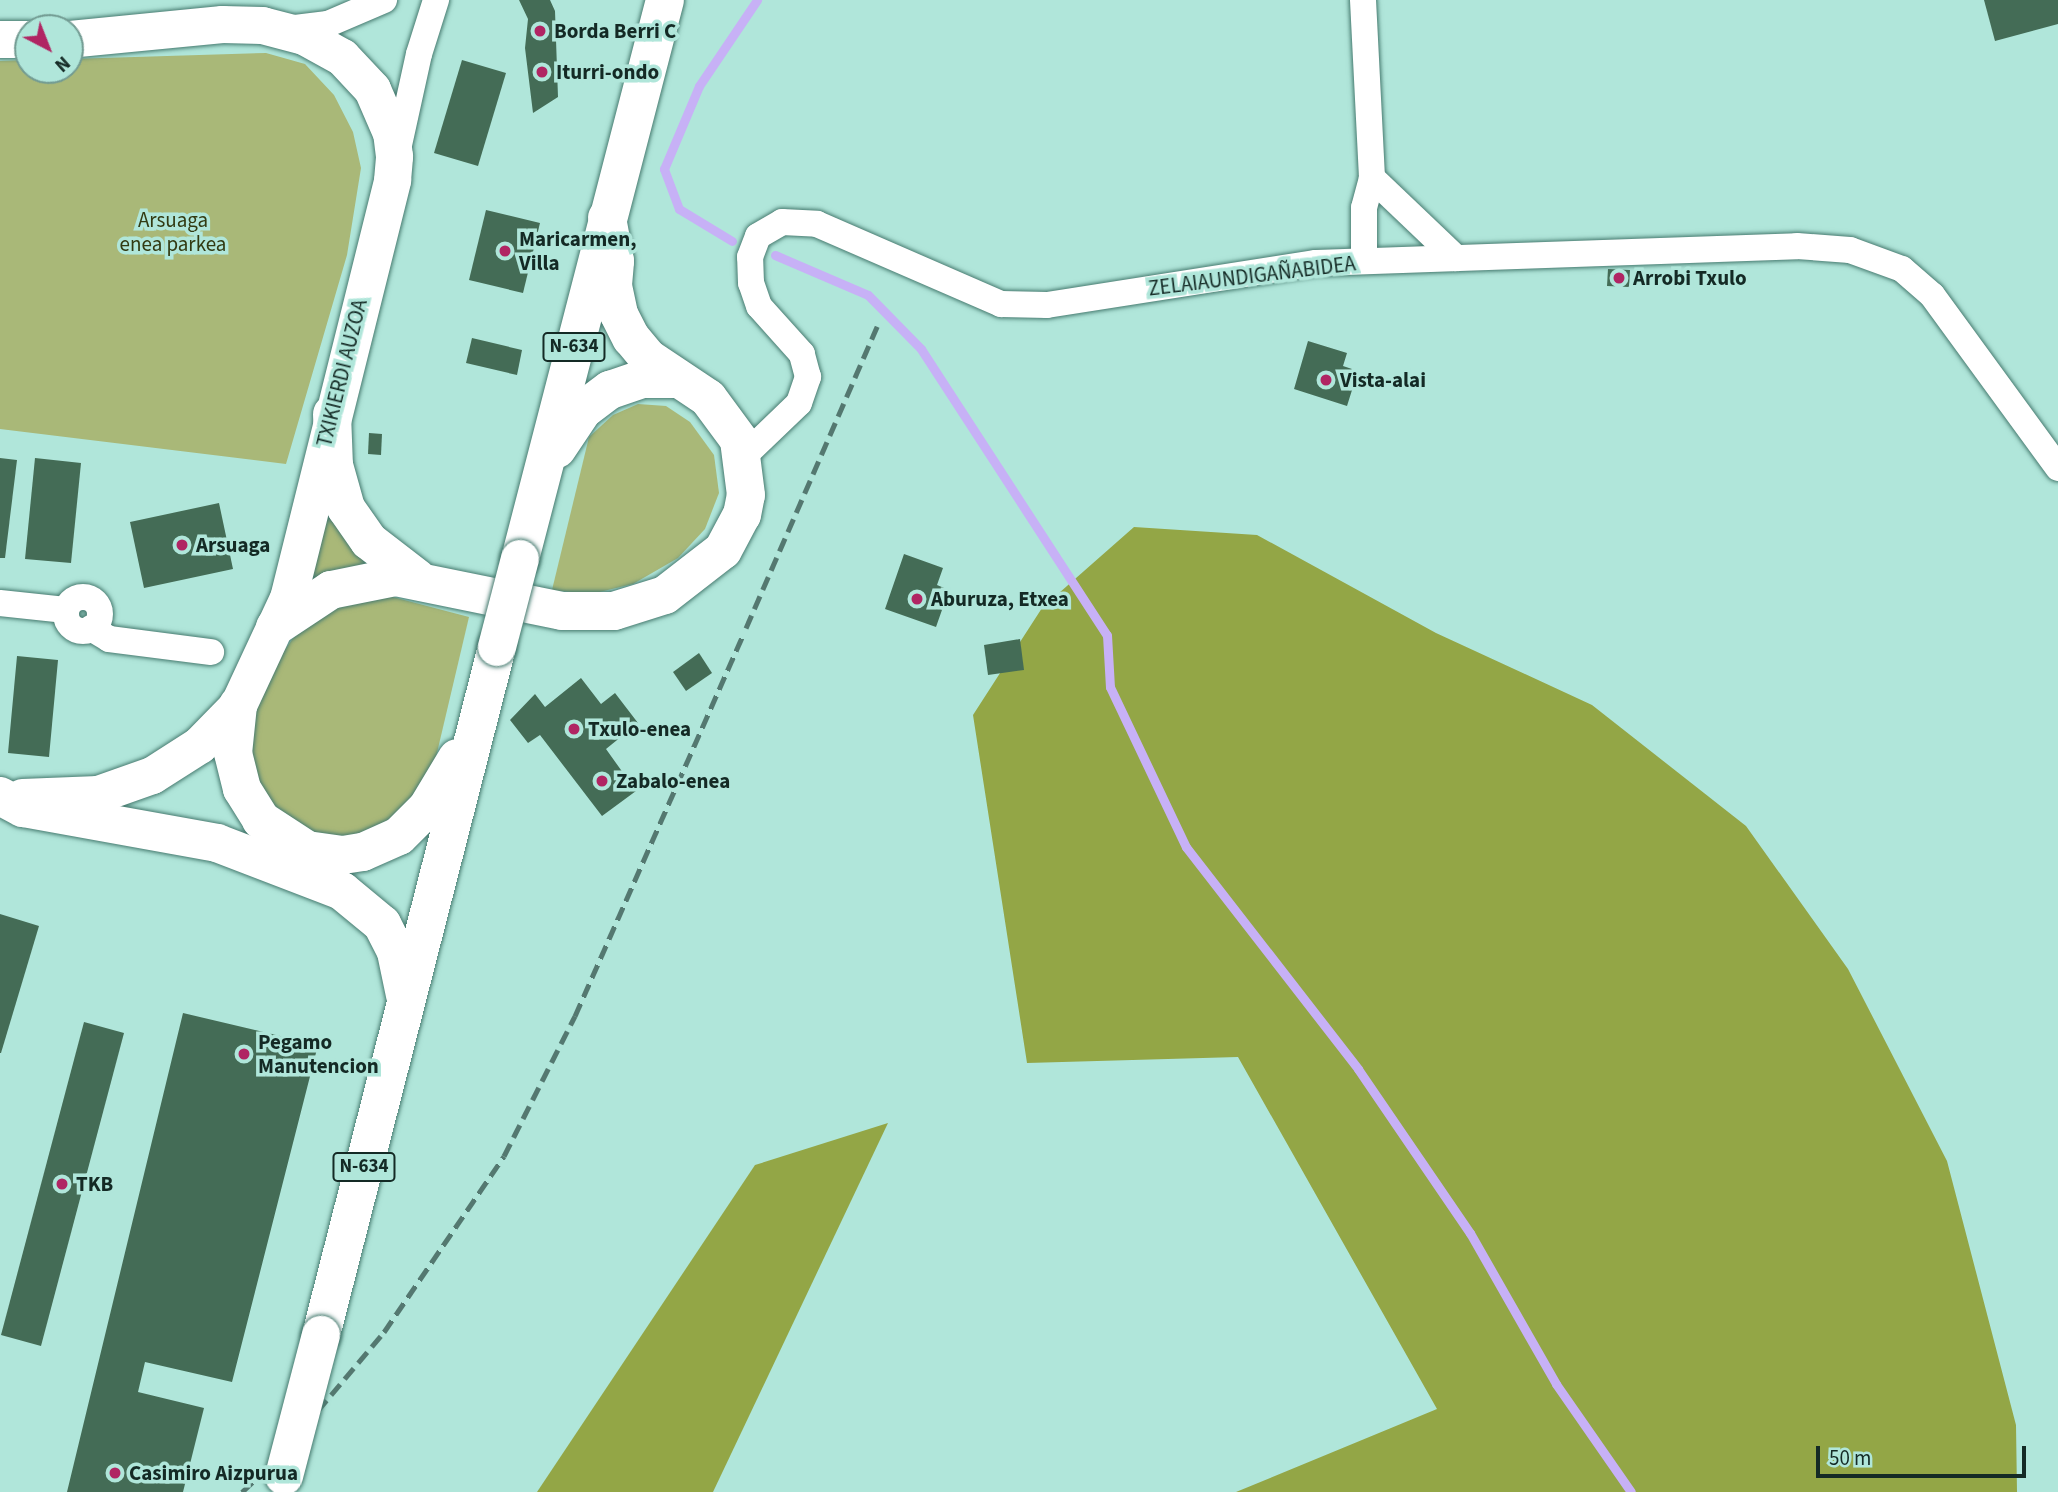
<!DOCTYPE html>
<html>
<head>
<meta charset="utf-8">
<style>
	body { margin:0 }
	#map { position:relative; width:2058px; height:1492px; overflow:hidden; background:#b0e6da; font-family:"Source Sans 3",sans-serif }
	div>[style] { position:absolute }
	.green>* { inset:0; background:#a9b878 }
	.forest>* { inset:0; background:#93a646 }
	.stream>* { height:9px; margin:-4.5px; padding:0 4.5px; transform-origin:4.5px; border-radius:4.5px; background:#c7b1f6 }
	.building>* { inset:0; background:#446c56 }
	.roads { filter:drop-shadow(0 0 2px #477b70) drop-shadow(0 0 2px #477b70) }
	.street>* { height:26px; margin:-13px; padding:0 13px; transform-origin:13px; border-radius:13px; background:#fff }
	.street>.ring { margin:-13px; padding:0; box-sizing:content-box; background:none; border:26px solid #fff; border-radius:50% }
	.secondary>* { height:37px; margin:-18.5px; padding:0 18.5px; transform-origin:18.5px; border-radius:18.5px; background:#fff }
	.highway>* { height:38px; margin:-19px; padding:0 19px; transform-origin:19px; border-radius:19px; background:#fff }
	.rail>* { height:5px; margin-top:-2.5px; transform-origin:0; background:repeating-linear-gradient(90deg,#547870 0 14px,transparent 0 21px) }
	.bridges { filter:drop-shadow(0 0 2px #477b70) drop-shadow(0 0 2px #477b70) }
	.highway-bridge>* { height:38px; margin:-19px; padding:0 19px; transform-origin:19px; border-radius:19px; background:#fff }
	.dots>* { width:19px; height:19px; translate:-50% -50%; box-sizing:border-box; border:4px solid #b0e6da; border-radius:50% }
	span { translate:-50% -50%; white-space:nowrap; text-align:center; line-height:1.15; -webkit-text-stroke:7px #b0e6da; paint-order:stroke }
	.shield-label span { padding:2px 5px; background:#b0e6da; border:2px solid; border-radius:5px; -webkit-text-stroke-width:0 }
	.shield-label { font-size:19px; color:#142a25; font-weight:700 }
	.poi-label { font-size:21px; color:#142a25; font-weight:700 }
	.left { translate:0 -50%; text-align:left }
	.park-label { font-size:21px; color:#323a12 }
	.street-label { font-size:21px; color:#142a25 }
	.north { position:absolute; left:14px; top:14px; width:70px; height:70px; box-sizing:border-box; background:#b0e6da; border:2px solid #729b92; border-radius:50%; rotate:138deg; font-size:19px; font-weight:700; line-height:28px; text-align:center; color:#142a25 }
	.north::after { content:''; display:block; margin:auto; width:24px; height:32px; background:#b02563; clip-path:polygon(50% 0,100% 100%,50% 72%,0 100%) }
	.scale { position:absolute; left:1816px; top:1446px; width:210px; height:32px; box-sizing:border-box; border:4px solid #142a25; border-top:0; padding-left:9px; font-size:21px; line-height:24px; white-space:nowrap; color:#142a25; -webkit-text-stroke:5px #b0e6da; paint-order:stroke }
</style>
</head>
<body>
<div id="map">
	<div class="green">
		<div style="clip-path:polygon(266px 53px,305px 64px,334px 95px,353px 132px,361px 168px,347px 255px,286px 464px,0 429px,0 61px,28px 60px,28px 70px,70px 70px,70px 59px)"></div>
		<div style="clip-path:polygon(638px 404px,666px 406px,690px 422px,714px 455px,719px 493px,705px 529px,678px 558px,633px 584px,591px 594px,552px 590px,589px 437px,613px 415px)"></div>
		<div style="clip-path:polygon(328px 496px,384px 568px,305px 589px)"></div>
		<div style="clip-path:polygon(389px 596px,469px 617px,436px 757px,409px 803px,379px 828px,351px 838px,313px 833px,279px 817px,259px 791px,249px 758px,249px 722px,266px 676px,294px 637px,342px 604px)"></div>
	</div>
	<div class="forest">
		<div style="clip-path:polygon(1134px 527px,1257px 535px,1436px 633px,1592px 705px,1746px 826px,1848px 969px,1947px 1161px,2016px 1425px,2017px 1492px,1236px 1492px,1437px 1409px,1238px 1057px,1027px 1063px,973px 715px,1042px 608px)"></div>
		<div style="clip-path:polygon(888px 1123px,713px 1492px,537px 1492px,755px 1165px)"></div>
	</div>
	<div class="stream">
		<div style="left:732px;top:241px;width:62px;rotate:-148.9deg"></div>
		<div style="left:679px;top:209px;width:43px;rotate:-110.6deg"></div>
		<div style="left:664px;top:169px;width:90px;rotate:-67.1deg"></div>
		<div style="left:699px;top:86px;width:104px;rotate:-56deg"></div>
		<div style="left:775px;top:255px;width:101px;rotate:23.3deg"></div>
		<div style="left:868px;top:295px;width:76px;rotate:45.5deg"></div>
		<div style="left:921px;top:349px;width:341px;rotate:57deg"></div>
		<div style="left:1107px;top:635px;width:52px;rotate:86.7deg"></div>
		<div style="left:1110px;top:687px;width:177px;rotate:64.6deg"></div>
		<div style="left:1186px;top:847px;width:281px;rotate:52.2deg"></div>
		<div style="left:1358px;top:1069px;width:199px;rotate:55.7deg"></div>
		<div style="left:1470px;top:1233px;width:174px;rotate:60.3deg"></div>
		<div style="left:1556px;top:1384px;width:131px;rotate:55.2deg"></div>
	</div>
	<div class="building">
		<div style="clip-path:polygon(519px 0,550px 0,555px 11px,558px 97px,533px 113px,525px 48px,528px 19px)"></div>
		<div style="clip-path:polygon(1984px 0,2058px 0,2058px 24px,1995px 41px)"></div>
		<div style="clip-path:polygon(462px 60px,506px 73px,478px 166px,434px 153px)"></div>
		<div style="clip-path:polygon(486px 210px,540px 223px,523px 293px,469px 280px)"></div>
		<div style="clip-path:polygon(1608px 269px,1630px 270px,1629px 287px,1607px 286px)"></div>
		<div style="clip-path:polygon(472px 338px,522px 350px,517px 375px,466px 363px)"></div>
		<div style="clip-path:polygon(1308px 341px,1347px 353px,1343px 366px,1358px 371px,1347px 406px,1294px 389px)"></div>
		<div style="clip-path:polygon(369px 433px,382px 434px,381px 455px,368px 454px)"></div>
		<div style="clip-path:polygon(0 458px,17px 460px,5px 558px,0 558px)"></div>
		<div style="clip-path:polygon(35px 458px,81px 463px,71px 563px,25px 559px)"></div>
		<div style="clip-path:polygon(219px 503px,233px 569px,144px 588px,130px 522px)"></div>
		<div style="clip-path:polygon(904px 554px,943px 568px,937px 585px,949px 590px,936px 627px,885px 609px)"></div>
		<div style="clip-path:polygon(1020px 639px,1024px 670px,988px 675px,984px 645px)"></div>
		<div style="clip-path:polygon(699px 653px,712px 673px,686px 691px,673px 672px)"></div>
		<div style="clip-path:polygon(17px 656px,58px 660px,49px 757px,8px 753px)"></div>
		<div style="clip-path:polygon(581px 678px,601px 704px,615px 693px,638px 723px,606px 749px,636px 791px,602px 816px,540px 735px,528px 743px,510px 720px,535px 694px,545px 707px)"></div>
		<div style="clip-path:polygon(0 914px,39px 926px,1px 1053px,0 1053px)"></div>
		<div style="clip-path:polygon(183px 1013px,318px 1045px,232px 1382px,145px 1362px,138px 1392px,204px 1408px,183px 1492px,67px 1492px)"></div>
		<div style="clip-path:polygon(84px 1022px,124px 1033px,41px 1346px,1px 1335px)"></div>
	</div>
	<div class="roads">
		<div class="street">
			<div style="left:1363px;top:0;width:178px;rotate:87.1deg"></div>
			<div style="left:1372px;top:178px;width:31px;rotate:105deg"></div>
			<div style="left:1364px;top:208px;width:53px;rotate:90deg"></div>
			<div style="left:287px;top:29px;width:41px;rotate:-7deg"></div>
			<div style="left:328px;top:24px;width:61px;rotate:-23.2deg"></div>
			<div style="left:397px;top:154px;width:102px;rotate:-77.6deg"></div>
			<div style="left:419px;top:54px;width:57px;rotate:-72.5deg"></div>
			<div style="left:1372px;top:178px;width:116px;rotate:43.6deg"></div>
			<div style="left:744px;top:456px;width:76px;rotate:-43.9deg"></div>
			<div style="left:799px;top:403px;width:28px;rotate:-71deg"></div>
			<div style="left:808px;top:377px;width:24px;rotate:-105deg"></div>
			<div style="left:802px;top:354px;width:64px;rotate:-131.9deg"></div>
			<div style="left:759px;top:306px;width:24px;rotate:-109deg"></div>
			<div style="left:751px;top:283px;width:26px;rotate:-92deg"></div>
			<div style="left:750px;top:257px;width:22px;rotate:-69deg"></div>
			<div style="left:758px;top:236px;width:28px;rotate:-30deg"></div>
			<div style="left:782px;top:222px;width:35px;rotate:3deg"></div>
			<div style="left:817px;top:224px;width:201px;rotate:23.5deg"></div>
			<div style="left:1001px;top:304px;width:46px;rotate:1.2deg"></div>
			<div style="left:1047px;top:305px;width:272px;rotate:-8.9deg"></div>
			<div style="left:1316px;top:263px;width:481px;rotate:-2deg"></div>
			<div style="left:1797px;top:246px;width:53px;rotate:4.3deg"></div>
			<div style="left:1850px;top:250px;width:55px;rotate:20.1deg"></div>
			<div style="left:1902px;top:269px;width:40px;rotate:41deg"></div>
			<div style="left:1932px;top:295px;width:214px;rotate:53.9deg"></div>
			<div class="ring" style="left:66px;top:597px;width:8px;height:8px"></div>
			<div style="left:0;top:603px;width:66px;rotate:6.1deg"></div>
			<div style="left:91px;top:628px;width:21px;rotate:31deg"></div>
			<div style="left:109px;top:639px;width:103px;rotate:7.3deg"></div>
		</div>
		<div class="secondary">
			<div style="left:0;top:39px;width:28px"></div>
			<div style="left:22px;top:797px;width:76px;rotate:-2.3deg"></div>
			<div style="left:98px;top:794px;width:57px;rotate:-19.4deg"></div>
			<div style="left:152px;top:775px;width:56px;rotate:-32.6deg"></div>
			<div style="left:199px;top:745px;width:56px;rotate:-45.7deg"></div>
			<div style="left:238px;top:705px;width:118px;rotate:-65deg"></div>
			<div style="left:288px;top:598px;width:431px;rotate:-76deg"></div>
			<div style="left:392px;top:180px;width:24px;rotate:-85deg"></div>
			<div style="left:394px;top:156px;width:23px;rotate:-97deg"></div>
			<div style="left:391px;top:133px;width:48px;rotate:-113.4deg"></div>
			<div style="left:372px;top:89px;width:44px;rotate:-133.2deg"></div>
			<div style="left:342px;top:57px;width:43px;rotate:-151.1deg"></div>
			<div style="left:304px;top:36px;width:43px;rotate:-165.3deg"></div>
			<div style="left:262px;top:25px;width:40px;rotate:-178.6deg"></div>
			<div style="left:222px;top:24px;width:153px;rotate:174.4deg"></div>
		</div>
		<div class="highway">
			<div style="left:332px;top:414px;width:51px;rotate:87.8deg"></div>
			<div style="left:334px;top:465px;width:45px;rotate:74.4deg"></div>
			<div style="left:346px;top:508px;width:40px;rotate:55.1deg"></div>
			<div style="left:369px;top:541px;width:61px;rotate:37.6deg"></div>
			<div style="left:557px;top:449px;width:47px;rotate:-56.3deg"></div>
			<div style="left:583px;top:410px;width:34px;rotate:-37deg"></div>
			<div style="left:610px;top:390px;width:34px;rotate:-19deg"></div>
			<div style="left:642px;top:379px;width:34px"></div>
			<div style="left:520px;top:559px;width:577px;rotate:-75.46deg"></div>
			<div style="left:275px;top:627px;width:67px;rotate:-33.5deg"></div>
			<div style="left:331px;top:590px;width:65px;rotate:-11.5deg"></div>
			<div style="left:395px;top:577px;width:170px;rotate:11.5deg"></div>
			<div style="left:562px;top:611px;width:52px"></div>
			<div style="left:614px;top:611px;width:53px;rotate:-17.4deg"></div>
			<div style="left:665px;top:595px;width:73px;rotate:-37.8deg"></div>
			<div style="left:723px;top:550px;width:40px;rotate:-62deg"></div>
			<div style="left:742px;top:515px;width:20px;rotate:-79deg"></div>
			<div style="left:746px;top:495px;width:55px;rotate:-97.3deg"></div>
			<div style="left:739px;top:440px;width:52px;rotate:-126.4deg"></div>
			<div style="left:708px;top:398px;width:72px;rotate:-146.3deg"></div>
			<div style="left:648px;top:358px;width:26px;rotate:-130deg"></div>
			<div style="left:631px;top:338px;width:27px;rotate:-117deg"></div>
			<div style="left:619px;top:314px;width:30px;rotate:-102deg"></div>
			<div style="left:613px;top:285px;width:24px;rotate:-85deg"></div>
			<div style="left:615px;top:261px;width:44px;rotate:-100.5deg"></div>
			<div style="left:238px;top:705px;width:48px;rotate:95.9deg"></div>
			<div style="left:233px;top:753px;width:37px;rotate:76deg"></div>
			<div style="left:242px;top:789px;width:36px;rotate:58deg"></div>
			<div style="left:261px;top:820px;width:55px;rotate:33.1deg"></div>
			<div style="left:307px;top:850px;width:36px;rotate:8deg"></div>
			<div style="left:343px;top:855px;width:20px;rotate:-9deg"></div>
			<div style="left:363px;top:852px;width:39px;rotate:-24deg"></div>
			<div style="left:399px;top:836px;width:40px;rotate:-45deg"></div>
			<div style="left:427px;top:808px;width:58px;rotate:-59deg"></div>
			<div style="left:0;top:796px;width:26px;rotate:28deg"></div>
			<div style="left:23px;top:808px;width:197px;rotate:10.2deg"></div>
			<div style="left:217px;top:843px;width:134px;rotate:21deg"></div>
			<div style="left:342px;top:891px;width:52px;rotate:39.5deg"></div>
			<div style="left:382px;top:924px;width:31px;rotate:63deg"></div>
			<div style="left:396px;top:952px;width:44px;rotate:78.2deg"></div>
			<div style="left:321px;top:1335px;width:710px;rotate:-75.65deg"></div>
		</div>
	</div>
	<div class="rail">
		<div style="left:746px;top:628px;width:334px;rotate:-66.5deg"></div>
		<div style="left:242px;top:1492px;width:48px;rotate:-43.3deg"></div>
		<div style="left:277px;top:1459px;width:166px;rotate:-49.9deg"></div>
		<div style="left:384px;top:1332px;width:213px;rotate:-55.7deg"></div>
		<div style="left:504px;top:1156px;width:157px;rotate:-63.1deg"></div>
		<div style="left:575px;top:1016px;width:414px;rotate:-66.2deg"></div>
	</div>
	<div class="bridges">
		<div class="highway-bridge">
			<div style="left:497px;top:647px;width:91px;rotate:-75.4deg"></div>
			<div style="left:284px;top:1476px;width:146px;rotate:-75.3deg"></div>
		</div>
	</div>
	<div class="dots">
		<div style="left:540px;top:31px;background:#b02563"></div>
		<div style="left:542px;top:72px;background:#b02563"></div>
		<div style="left:505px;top:251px;background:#b02563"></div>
		<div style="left:1619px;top:278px;background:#b02563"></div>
		<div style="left:1326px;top:380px;background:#b02563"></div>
		<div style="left:182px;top:545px;background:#b02563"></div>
		<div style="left:917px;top:599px;background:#b02563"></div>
		<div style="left:574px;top:729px;background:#b02563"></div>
		<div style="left:602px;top:781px;background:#b02563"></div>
		<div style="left:244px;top:1054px;background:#b02563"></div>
		<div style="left:62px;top:1184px;background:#b02563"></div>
		<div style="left:115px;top:1473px;background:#b02563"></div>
	</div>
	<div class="shield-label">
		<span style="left:574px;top:347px">N-634</span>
		<span style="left:364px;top:1167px">N-634</span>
	</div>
	<div class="poi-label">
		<span class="left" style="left:554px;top:31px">Borda Berri C</span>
		<span class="left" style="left:556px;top:72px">Iturri-ondo</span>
		<span class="left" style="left:519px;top:251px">Maricarmen,<br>Villa</span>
		<span class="left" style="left:1633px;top:278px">Arrobi Txulo</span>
		<span class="left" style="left:1340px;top:380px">Vista-alai</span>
		<span class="left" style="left:196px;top:545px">Arsuaga</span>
		<span class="left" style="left:931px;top:599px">Aburuza, Etxea</span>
		<span class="left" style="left:588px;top:729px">Txulo-enea</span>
		<span class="left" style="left:616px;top:781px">Zabalo-enea</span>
		<span class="left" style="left:258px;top:1054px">Pegamo<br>Manutencion</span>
		<span class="left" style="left:76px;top:1184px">TKB</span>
		<span class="left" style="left:129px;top:1473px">Casimiro Aizpurua</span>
	</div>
	<div class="park-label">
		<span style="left:173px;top:232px">Arsuaga<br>enea parkea</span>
	</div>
	<div class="street-label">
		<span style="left:1252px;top:276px;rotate:-7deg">ZELAIAUNDIGAÑABIDEA</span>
		<span style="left:342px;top:373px;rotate:-76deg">TXIKIERDI AUZOA</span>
	</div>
	<div class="north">N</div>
	<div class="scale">50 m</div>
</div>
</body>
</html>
